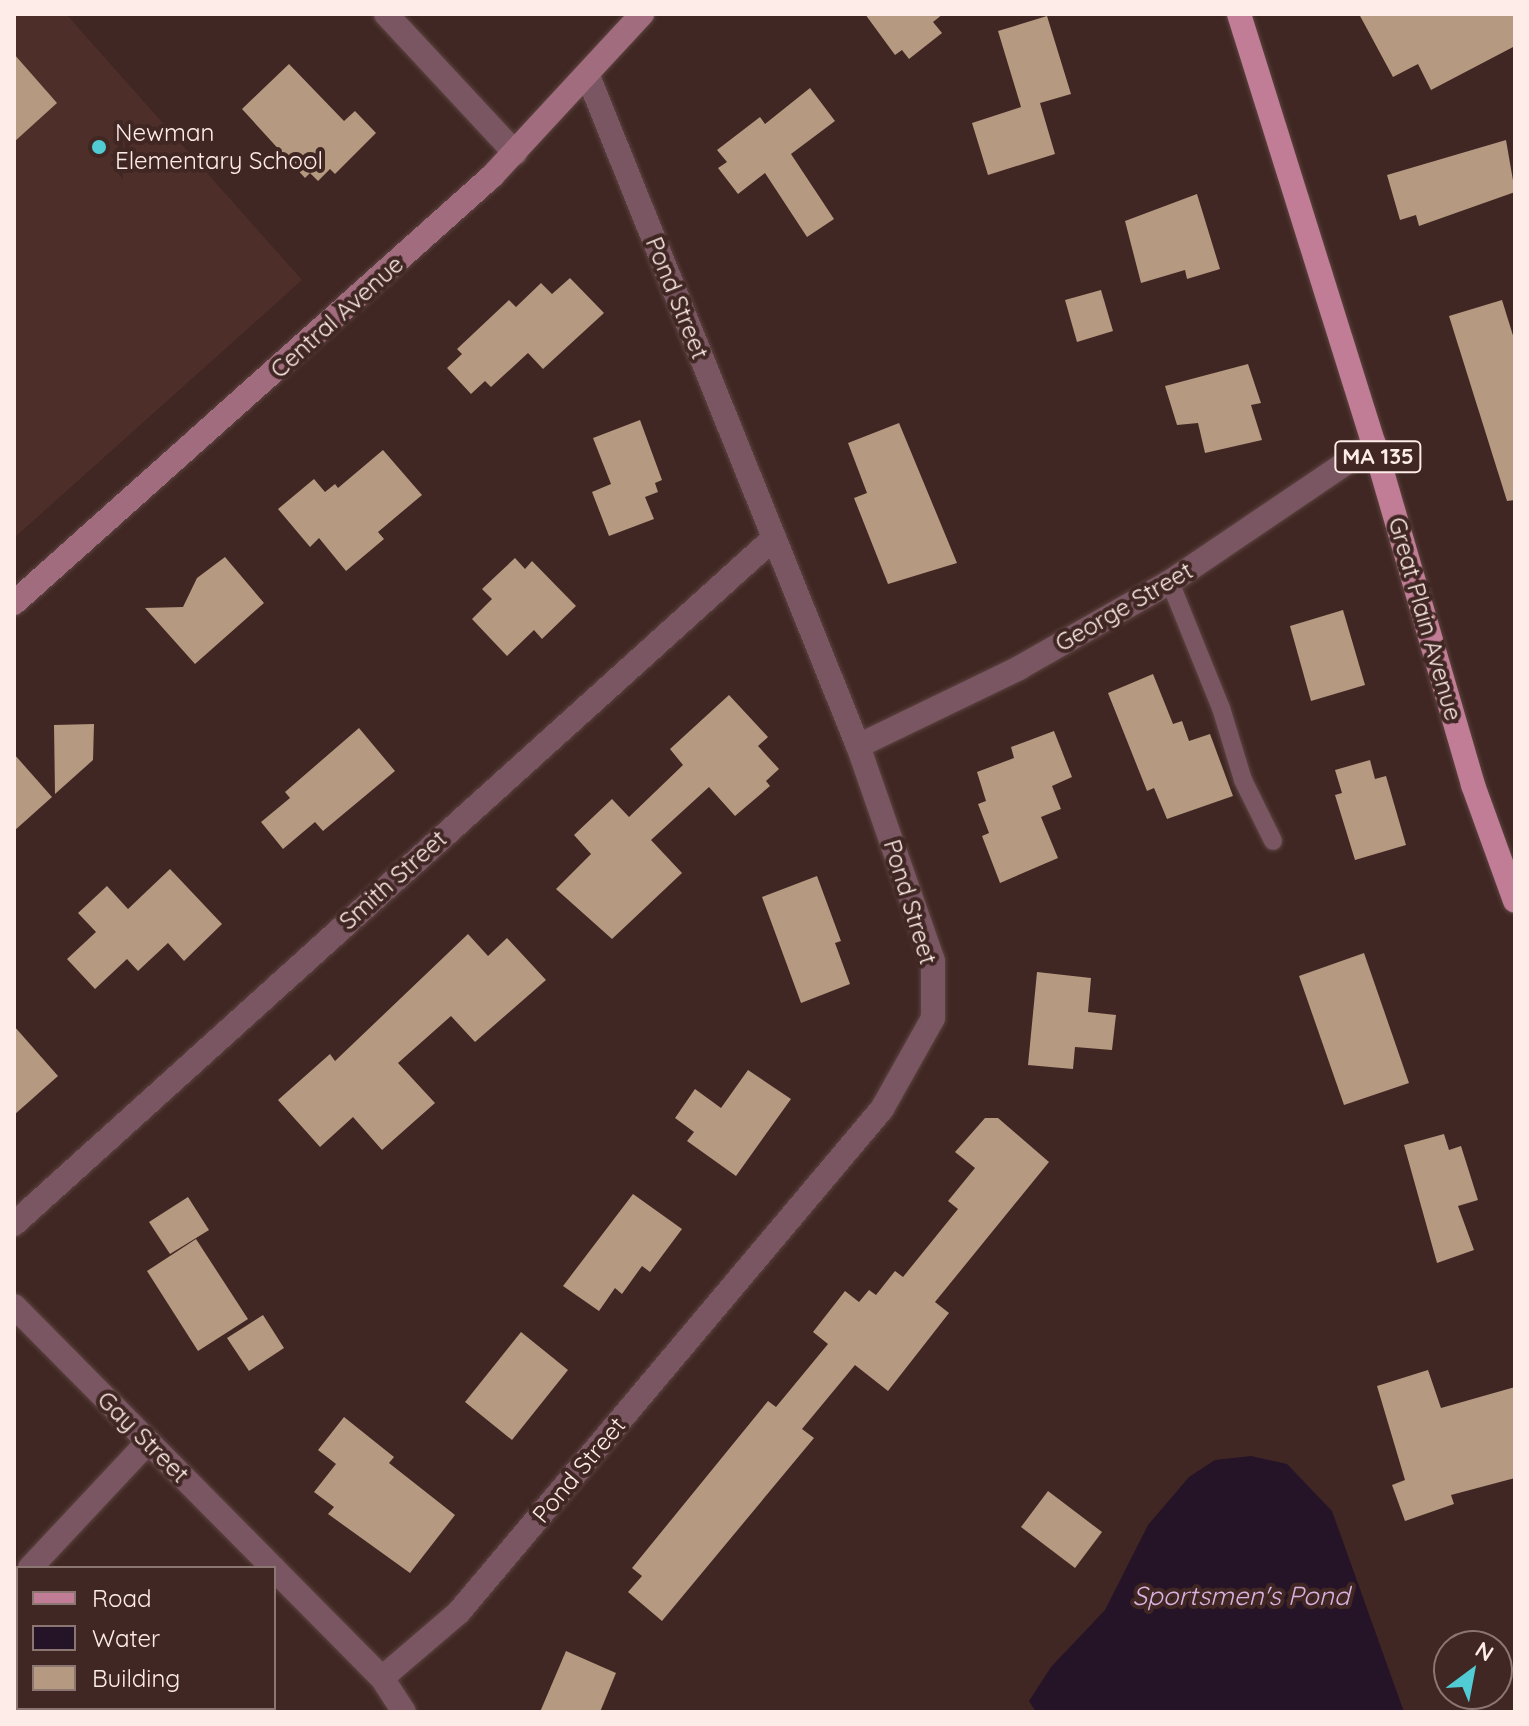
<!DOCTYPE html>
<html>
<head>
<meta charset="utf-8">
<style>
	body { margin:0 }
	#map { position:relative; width:1529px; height:1726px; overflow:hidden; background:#402723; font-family:Quicksand,sans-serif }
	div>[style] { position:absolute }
	.built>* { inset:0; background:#4e2e29 }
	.water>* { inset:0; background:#251328 }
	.building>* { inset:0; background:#b59980 }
	.roads { filter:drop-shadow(0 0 2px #5b433f) drop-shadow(0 0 2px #5b433f) }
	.lane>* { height:18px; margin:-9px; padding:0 9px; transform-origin:9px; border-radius:9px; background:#795662 }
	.street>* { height:24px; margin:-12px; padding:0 12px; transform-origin:12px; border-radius:12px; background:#795662 }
	.secondary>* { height:24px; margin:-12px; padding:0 12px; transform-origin:12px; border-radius:12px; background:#a26c7f }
	.primary>* { height:24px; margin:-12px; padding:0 12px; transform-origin:12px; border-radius:12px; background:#c17c96 }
	.dots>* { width:22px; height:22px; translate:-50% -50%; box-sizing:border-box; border:4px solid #402723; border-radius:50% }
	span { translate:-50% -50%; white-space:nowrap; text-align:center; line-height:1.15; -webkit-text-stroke:8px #402723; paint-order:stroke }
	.shield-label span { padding:2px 6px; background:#402723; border:2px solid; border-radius:6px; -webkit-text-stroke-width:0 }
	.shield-label { font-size:22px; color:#feece9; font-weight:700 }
	.poi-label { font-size:24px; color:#feece9 }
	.left { translate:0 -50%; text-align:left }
	.street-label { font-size:24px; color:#feece9 }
	.water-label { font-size:26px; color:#dab1e0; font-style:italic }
	.frame { position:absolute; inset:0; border:16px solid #feece9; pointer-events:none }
	.legend { position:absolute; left:16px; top:1566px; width:260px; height:144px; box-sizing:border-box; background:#402723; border:2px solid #8c7672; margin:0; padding:10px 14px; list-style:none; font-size:24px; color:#feece9 }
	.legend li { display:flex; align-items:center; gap:16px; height:40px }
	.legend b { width:40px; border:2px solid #8c7672 }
	.north { position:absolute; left:1433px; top:1630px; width:80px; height:80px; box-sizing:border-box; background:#402723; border:2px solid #8c7672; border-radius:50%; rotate:32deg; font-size:22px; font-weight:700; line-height:32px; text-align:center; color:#feece9 }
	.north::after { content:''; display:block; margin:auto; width:28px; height:36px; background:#51ccd4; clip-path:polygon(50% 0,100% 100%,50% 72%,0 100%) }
</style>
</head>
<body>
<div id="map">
	<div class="built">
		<div style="clip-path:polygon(14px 14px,66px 14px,302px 280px,14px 538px)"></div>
	</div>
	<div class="water">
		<div style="clip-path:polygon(1251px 1456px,1287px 1464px,1332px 1511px,1404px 1712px,1036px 1712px,1029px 1701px,1051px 1667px,1105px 1610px,1148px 1525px,1189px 1477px,1215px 1460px)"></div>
	</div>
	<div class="building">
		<div style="clip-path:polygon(865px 14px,943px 14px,933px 22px,942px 33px,909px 59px,902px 50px,895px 55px)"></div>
		<div style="clip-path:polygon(1359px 14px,1515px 14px,1515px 46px,1431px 90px,1418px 64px,1393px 77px)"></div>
		<div style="clip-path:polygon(1047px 16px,1071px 94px,1040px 103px,1055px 154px,988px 175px,972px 123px,1021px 107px,998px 31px)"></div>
		<div style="clip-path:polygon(14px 54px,57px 103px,14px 142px)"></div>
		<div style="clip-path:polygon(289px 64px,344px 121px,355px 111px,376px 133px,335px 174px,330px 169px,318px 181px,310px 173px,305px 178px,242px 109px)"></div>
		<div style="clip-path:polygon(810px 88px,835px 121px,791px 154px,834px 219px,807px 237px,765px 173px,738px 194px,718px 168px,727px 162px,717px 150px,760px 117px,765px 124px)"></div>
		<div style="clip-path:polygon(1506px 140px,1515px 192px,1419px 226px,1416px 215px,1400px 220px,1387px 175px)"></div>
		<div style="clip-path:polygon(1197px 194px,1220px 269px,1187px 279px,1185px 270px,1141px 283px,1125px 221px)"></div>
		<div style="clip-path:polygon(570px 278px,604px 313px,543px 369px,528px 353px,491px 387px,485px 381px,471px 394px,447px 368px,462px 354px,457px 349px,509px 300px,516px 307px,541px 283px,552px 294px)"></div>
		<div style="clip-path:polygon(1101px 290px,1113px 331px,1077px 342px,1065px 300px)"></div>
		<div style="clip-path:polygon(1502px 300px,1515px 342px,1515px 500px,1507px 501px,1449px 316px)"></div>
		<div style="clip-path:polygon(1248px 364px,1261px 403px,1251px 405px,1262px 440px,1205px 453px,1198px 423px,1177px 425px,1165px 386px)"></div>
		<div style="clip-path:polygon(640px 420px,662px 480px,655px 483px,658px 492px,645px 497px,654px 519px,609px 536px,592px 492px,611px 484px,593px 438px)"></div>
		<div style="clip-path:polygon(899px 423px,957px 563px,888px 584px,854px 498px,867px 493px,848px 443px)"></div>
		<div style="clip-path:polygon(383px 450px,422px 495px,378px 532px,384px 539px,346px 571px,319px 538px,310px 547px,278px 509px,314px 479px,325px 492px,335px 484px,338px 488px)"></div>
		<div style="clip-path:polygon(225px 557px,264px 603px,195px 664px,145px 608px,183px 607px,197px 578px)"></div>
		<div style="clip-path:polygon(515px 558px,525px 569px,532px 561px,576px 606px,542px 639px,534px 630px,507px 656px,472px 619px,492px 599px,482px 589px)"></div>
		<div style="clip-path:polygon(1343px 610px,1365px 685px,1311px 701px,1290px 626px)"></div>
		<div style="clip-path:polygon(1153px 674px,1173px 724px,1182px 721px,1189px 741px,1210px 734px,1233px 796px,1167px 819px,1154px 788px,1147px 791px,1108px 693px)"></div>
		<div style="clip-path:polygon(729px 695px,768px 737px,758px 746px,779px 769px,766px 781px,770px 786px,735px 816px,709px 787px,651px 840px,682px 873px,612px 939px,556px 889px,591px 854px,574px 835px,612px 799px,629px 817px,683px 765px,670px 749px)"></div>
		<div style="clip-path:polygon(94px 724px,93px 760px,55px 794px,54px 725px)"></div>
		<div style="clip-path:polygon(359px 728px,395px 771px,323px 831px,315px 822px,283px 849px,261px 822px,290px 798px,285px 792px)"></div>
		<div style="clip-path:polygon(1054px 731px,1072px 777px,1052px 786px,1061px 809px,1041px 817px,1058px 858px,1000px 883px,982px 836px,989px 833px,978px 804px,986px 801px,977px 772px,1014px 758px,1011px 747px)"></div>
		<div style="clip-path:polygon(14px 754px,52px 797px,14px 831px)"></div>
		<div style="clip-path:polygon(1370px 760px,1375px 779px,1386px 776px,1406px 845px,1355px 860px,1335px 795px,1342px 793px,1335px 770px)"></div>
		<div style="clip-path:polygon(170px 869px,222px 924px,184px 961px,168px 943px,138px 971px,127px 959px,95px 989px,67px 959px,96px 932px,78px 913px,107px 886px,128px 909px)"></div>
		<div style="clip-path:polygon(817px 876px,841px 941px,835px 943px,850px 984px,801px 1003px,762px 897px)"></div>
		<div style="clip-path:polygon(468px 934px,488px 956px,507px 938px,546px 980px,475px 1042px,451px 1016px,398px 1063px,435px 1103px,382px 1150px,353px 1117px,320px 1147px,278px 1100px,330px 1054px,335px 1061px)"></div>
		<div style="clip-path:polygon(1364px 953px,1409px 1083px,1344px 1105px,1299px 976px)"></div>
		<div style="clip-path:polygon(1037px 972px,1091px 978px,1088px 1012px,1116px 1015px,1112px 1050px,1075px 1047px,1073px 1069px,1028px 1065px)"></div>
		<div style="clip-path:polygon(14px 1026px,58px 1076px,14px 1115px)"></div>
		<div style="clip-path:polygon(748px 1070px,791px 1099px,736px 1176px,687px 1141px,694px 1132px,675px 1118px,695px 1089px,721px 1108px)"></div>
		<div style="clip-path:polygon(985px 1118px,998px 1118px,1049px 1162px,935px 1302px,949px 1313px,888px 1391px,855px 1365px,802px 1429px,814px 1438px,662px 1621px,628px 1592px,642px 1576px,632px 1568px,768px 1401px,776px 1407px,828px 1344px,813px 1332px,845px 1291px,859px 1302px,869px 1290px,876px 1295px,895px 1271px,903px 1277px,958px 1209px,948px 1201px,975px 1168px,955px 1152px)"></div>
		<div style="clip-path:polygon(1444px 1134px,1449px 1150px,1461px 1146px,1478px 1200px,1458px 1206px,1474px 1250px,1437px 1263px,1404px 1145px)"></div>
		<div style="clip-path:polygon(633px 1194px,682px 1229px,650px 1272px,642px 1266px,622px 1294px,615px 1288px,599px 1311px,563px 1286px)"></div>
		<div style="clip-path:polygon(188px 1197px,209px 1230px,170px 1254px,149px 1222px)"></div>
		<div style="clip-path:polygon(196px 1239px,248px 1319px,198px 1351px,147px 1271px)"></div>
		<div style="clip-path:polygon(263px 1315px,284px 1348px,249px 1371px,227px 1338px)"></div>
		<div style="clip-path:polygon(521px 1332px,568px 1370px,512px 1440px,465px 1402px)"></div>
		<div style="clip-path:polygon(1428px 1370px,1441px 1408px,1515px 1387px,1515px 1478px,1451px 1495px,1454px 1504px,1405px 1521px,1392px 1485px,1405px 1480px,1377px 1386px)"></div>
		<div style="clip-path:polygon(344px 1417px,394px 1457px,389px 1463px,455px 1515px,410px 1573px,328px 1514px,334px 1507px,314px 1492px,336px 1464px,318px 1450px)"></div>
		<div style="clip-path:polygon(1048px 1491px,1102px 1532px,1075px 1568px,1021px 1527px)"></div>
		<div style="clip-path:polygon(566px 1651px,616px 1673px,600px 1712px,540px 1712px)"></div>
	</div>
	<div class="roads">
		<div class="lane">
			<div style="left:1170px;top:582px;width:136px;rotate:68deg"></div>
			<div style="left:1221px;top:708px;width:75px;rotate:73deg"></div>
			<div style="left:1243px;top:780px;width:68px;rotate:63.8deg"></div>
		</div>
		<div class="street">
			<div style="left:386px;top:14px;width:190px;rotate:47.1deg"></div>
			<div style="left:858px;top:746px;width:179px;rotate:-25.8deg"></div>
			<div style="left:1019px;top:668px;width:174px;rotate:-29.7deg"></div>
			<div style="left:1170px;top:582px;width:246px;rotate:-34.1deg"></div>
			<div style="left:14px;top:1224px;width:1024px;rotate:-42.07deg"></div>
			<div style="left:14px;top:1306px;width:368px;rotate:45.3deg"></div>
			<div style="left:30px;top:1568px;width:173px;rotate:-46.9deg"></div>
			<div style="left:274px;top:1569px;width:153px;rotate:45.3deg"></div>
			<div style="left:382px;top:1678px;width:40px;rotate:57.1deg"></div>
			<div style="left:14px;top:1586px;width:6px;rotate:-51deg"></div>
			<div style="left:382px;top:1678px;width:101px;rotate:-40.6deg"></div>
			<div style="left:459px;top:1612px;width:657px;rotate:-49.94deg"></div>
			<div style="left:882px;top:1109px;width:104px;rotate:-60.7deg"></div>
			<div style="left:933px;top:1018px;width:57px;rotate:-90deg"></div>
			<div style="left:933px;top:961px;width:228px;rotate:-109.2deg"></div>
			<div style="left:858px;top:746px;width:722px;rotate:-111.95deg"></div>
		</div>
		<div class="secondary">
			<div style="left:14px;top:603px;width:641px;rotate:-41.77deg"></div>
			<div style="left:492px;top:176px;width:221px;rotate:-47.2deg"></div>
		</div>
		<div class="primary">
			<div style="left:1239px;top:14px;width:451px;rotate:72.6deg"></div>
			<div style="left:1374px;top:444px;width:355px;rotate:73.8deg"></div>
			<div style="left:1473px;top:785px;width:123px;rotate:70.1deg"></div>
		</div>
	</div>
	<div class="dots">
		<div style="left:99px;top:147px;background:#51ccd4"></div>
	</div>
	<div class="shield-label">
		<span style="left:1378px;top:457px">MA 135</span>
	</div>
	<div class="poi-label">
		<span class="left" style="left:115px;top:147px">Newman<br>Elementary School</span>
	</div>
	<div class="street-label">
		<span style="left:677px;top:298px;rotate:68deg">Pond Street</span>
		<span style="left:337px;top:317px;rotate:-42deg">Central Avenue</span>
		<span style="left:1124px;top:607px;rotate:-30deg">George Street</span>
		<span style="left:1425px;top:619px;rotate:74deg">Great Plain Avenue</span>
		<span style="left:393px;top:880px;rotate:-42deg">Smith Street</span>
		<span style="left:910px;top:902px;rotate:73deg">Pond Street</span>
		<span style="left:143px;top:1437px;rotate:45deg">Gay Street</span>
		<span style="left:579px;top:1470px;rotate:-50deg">Pond Street</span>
	</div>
	<div class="water-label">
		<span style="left:1241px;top:1596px">Sportsmen's Pond</span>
	</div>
	<div class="frame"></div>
	<ul class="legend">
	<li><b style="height:10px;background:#c17c96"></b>Road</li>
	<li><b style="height:22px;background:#251328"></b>Water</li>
	<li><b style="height:22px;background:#b59980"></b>Building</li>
	</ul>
	<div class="north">N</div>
</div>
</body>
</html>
